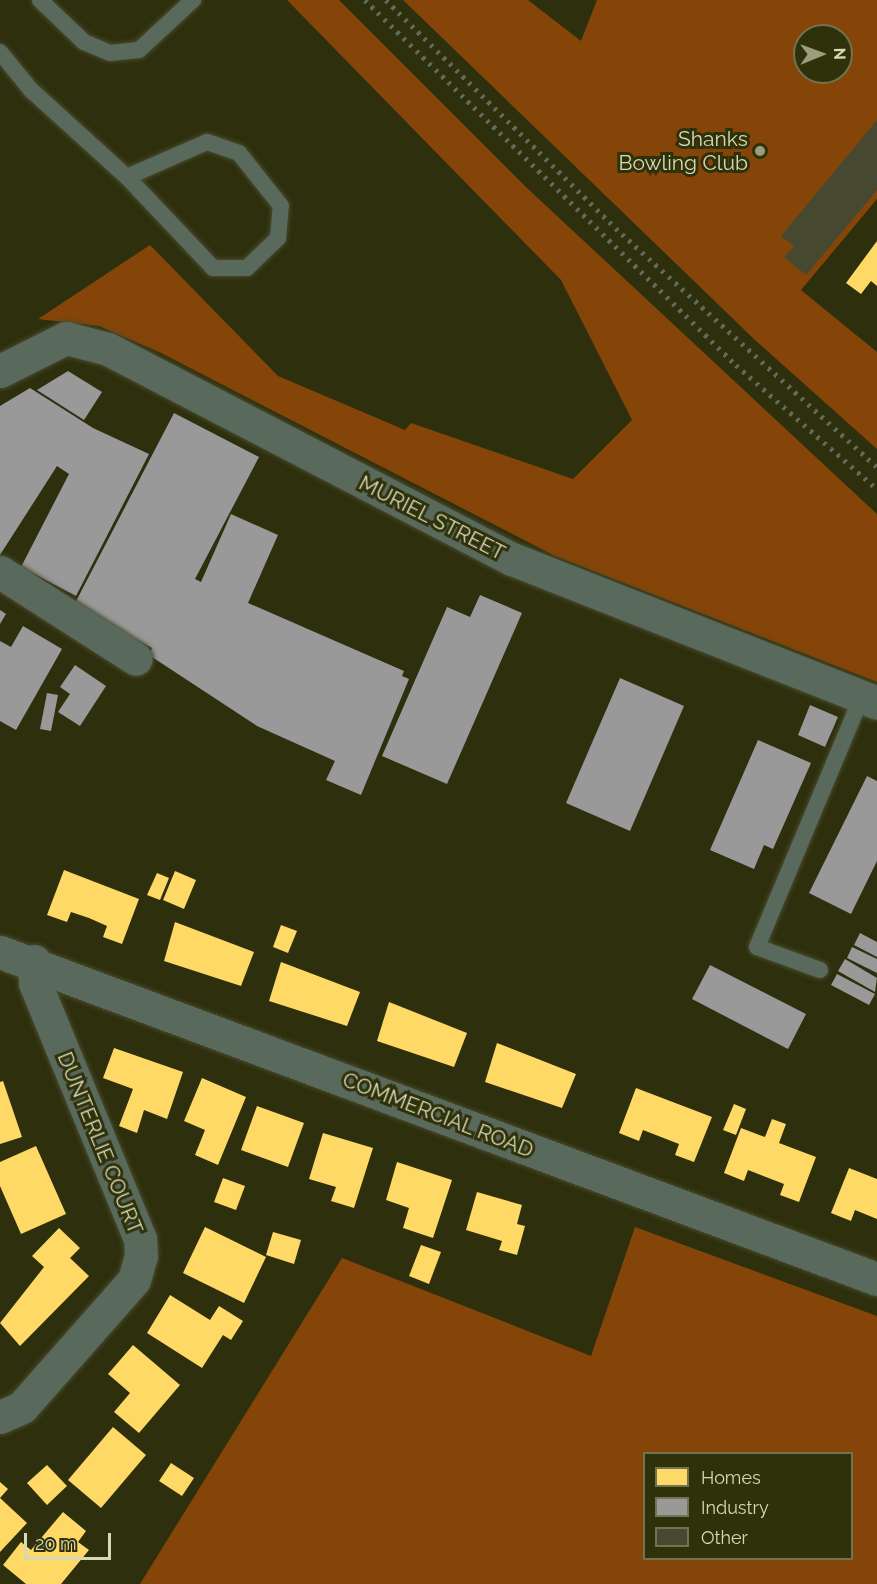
<!DOCTYPE html>
<html>
<head>
<meta charset="utf-8">
<style>
	body { margin:0 }
	#map { position:relative; width:877px; height:1584px; overflow:hidden; background:#2d2f0d; font-family:Raleway,sans-serif }
	div>[style] { position:absolute }
	.green>* { inset:0; background:#854508 }
	.homes>* { inset:0; background:#ffd966 }
	.industry>* { inset:0; background:#999 }
	.building>* { inset:0; background:#46482f }
	.roads { filter:drop-shadow(0 0 2px #494b2e) drop-shadow(0 0 2px #494b2e) }
	.service>* { height:16px; margin:-8px; padding:0 8px; transform-origin:8px; border-radius:8px; background:#596a5c }
	.minor>* { height:33px; margin:-16.5px; padding:0 16.5px; transform-origin:16.5px; border-radius:16.5px; background:#596a5c }
	.rail>* { height:4.5px; margin-top:-2.25px; transform-origin:0; background:repeating-linear-gradient(90deg,#616a58 0 3px,transparent 0 9px) }
	.dots>* { width:16px; height:16px; translate:-50% -50%; box-sizing:border-box; border:3px solid #2f310b; border-radius:50% }
	span { translate:-50% -50%; white-space:nowrap; text-align:center; line-height:1.15; -webkit-text-stroke:6px #2f310b; paint-order:stroke }
	.poi-label { font-size:21px; color:#d6d9b6 }
	.right { translate:-100% -50%; text-align:right }
	.street-label { font-size:21px; color:#d6d9b6 }
	.legend { position:absolute; left:643px; top:1452px; width:210px; height:108px; box-sizing:border-box; background:#2f310b; border:2px solid #72744f; margin:0; padding:8px 10px; list-style:none; font-size:18px; color:#d6d9b6 }
	.legend li { display:flex; align-items:center; gap:12px; height:30px }
	.legend b { width:30px; border:2px solid #72744f }
	.north { position:absolute; left:793px; top:24px; width:60px; height:60px; box-sizing:border-box; background:#2f310b; border:2px solid #72744f; border-radius:50%; rotate:89deg; font-size:16px; font-weight:700; line-height:24px; text-align:center; color:#d6d9b6 }
	.north::after { content:''; display:block; margin:auto; width:21px; height:27px; background:#9b9e7b; clip-path:polygon(50% 0,100% 100%,50% 72%,0 100%) }
	.scale { position:absolute; left:24px; top:1533px; width:87px; height:27px; box-sizing:border-box; border:3px solid #d6d9b6; border-top:0; padding-left:8px; font-size:18px; line-height:21px; white-space:nowrap; color:#d6d9b6; -webkit-text-stroke:4px #2f310b; paint-order:stroke }
</style>
</head>
<body>
<div id="map">
	<div class="green">
		<div style="clip-path:polygon(287px 0,339px 0,527px 188px,877px 514px,877px 682px,555px 556px,161px 353px,99px 326px,38px 319px,150px 245px,278px 376px,405px 430px,411px 423px,573px 479px,632px 420px,561px 280px)"></div>
		<div style="clip-path:polygon(evenodd,403px 0,528px 0,581px 41px,597px 0,877px 0,877px 199px,801px 290px,877px 352px,877px 449px,755px 340px,403px 0,805px 36px,841px 36px,841px 72px,805px 72px,805px 36px)"></div>
		<div style="clip-path:polygon(evenodd,635px 1227px,877px 1316px,877px 1584px,140px 1584px,342px 1258px,591px 1356px,635px 1227px,644px 1454px,852px 1454px,852px 1558px,644px 1558px,644px 1454px)"></div>
	</div>
	<div class="homes">
		<div style="clip-path:polygon(877px 241px,877px 286px,871px 281px,861px 294px,846px 283px)"></div>
		<div style="clip-path:polygon(64px 870px,139px 899px,122px 944px,103px 937px,107px 926px,89px 918px,71px 912px,67px 922px,47px 915px)"></div>
		<div style="clip-path:polygon(175px 871px,196px 880px,184px 909px,163px 900px)"></div>
		<div style="clip-path:polygon(157px 873px,169px 878px,160px 900px,147px 895px)"></div>
		<div style="clip-path:polygon(175px 922px,254px 952px,241px 986px,164px 961px)"></div>
		<div style="clip-path:polygon(281px 925px,297px 931px,288px 953px,273px 947px)"></div>
		<div style="clip-path:polygon(281px 962px,360px 992px,347px 1026px,269px 1001px)"></div>
		<div style="clip-path:polygon(389px 1002px,467px 1033px,454px 1067px,377px 1041px)"></div>
		<div style="clip-path:polygon(497px 1043px,576px 1074px,562px 1108px,485px 1082px)"></div>
		<div style="clip-path:polygon(114px 1048px,183px 1072px,167px 1119px,144px 1110px,137px 1133px,119px 1126px,133px 1089px,103px 1078px)"></div>
		<div style="clip-path:polygon(202px 1078px,246px 1097px,218px 1165px,195px 1155px,205px 1130px,184px 1121px)"></div>
		<div style="clip-path:polygon(3px 1081px,22px 1137px,0 1144px,0 1082px)"></div>
		<div style="clip-path:polygon(636px 1088px,712px 1117px,694px 1162px,675px 1155px,679px 1144px,643px 1130px,639px 1141px,619px 1133px)"></div>
		<div style="clip-path:polygon(734px 1104px,746px 1109px,736px 1135px,723px 1130px)"></div>
		<div style="clip-path:polygon(257px 1106px,304px 1123px,288px 1167px,241px 1150px)"></div>
		<div style="clip-path:polygon(772px 1119px,786px 1124px,779px 1143px,816px 1157px,799px 1202px,780px 1195px,784px 1184px,748px 1170px,744px 1181px,724px 1173px,741px 1128px,765px 1137px)"></div>
		<div style="clip-path:polygon(323px 1133px,373px 1148px,354px 1208px,331px 1201px,336px 1187px,309px 1179px)"></div>
		<div style="clip-path:polygon(36px 1146px,66px 1214px,21px 1234px,0 1186px,0 1162px)"></div>
		<div style="clip-path:polygon(397px 1162px,452px 1180px,433px 1238px,403px 1228px,409px 1208px,386px 1200px)"></div>
		<div style="clip-path:polygon(849px 1168px,877px 1179px,877px 1219px,855px 1210px,851px 1221px,831px 1213px)"></div>
		<div style="clip-path:polygon(223px 1178px,245px 1186px,236px 1210px,214px 1202px)"></div>
		<div style="clip-path:polygon(477px 1192px,522px 1205px,517px 1224px,525px 1226px,517px 1255px,499px 1250px,502px 1241px,466px 1230px)"></div>
		<div style="clip-path:polygon(205px 1227px,266px 1257px,244px 1303px,183px 1273px)"></div>
		<div style="clip-path:polygon(59px 1228px,80px 1248px,70px 1258px,89px 1276px,20px 1346px,0 1323px,44px 1267px,32px 1256px)"></div>
		<div style="clip-path:polygon(273px 1232px,301px 1240px,294px 1264px,266px 1255px)"></div>
		<div style="clip-path:polygon(421px 1245px,441px 1252px,429px 1284px,409px 1276px)"></div>
		<div style="clip-path:polygon(170px 1295px,210px 1320px,219px 1306px,243px 1321px,231px 1340px,223px 1335px,202px 1368px,147px 1333px)"></div>
		<div style="clip-path:polygon(133px 1345px,180px 1385px,139px 1433px,114px 1412px,130px 1393px,108px 1374px)"></div>
		<div style="clip-path:polygon(113px 1427px,146px 1455px,101px 1508px,68px 1480px)"></div>
		<div style="clip-path:polygon(171px 1463px,194px 1478px,182px 1496px,159px 1481px)"></div>
		<div style="clip-path:polygon(47px 1465px,67px 1486px,47px 1505px,27px 1483px)"></div>
		<div style="clip-path:polygon(0 1482px,8px 1489px,0 1498px)"></div>
		<div style="clip-path:polygon(0 1498px,27px 1523px,0 1552px)"></div>
		<div style="clip-path:polygon(63px 1512px,86px 1531px,78px 1542px,89px 1550px,61px 1584px,26px 1584px,3px 1565px,21px 1542px,31px 1550px)"></div>
	</div>
	<div class="industry">
		<div style="clip-path:polygon(68px 371px,102px 392px,84px 420px,37px 390px)"></div>
		<div style="clip-path:polygon(30px 388px,93px 428px,149px 454px,76px 596px,21px 567px,69px 474px,57px 466px,0 555px,0 406px)"></div>
		<div style="clip-path:polygon(174px 413px,259px 457px,195px 579px,201px 582px,231px 514px,278px 535px,248px 603px,404px 671px,402px 676px,409px 679px,361px 795px,326px 780px,335px 761px,257px 726px,149px 655px,152px 648px,73px 607px)"></div>
		<div style="clip-path:polygon(480px 595px,522px 613px,447px 784px,382px 756px,447px 607px,470px 617px)"></div>
		<div style="clip-path:polygon(0 610px,6px 614px,0 624px)"></div>
		<div style="clip-path:polygon(23px 626px,62px 649px,16px 730px,0 721px,0 641px,11px 647px)"></div>
		<div style="clip-path:polygon(75px 665px,106px 686px,80px 726px,58px 712px,70px 694px,60px 687px)"></div>
		<div style="clip-path:polygon(620px 678px,684px 706px,630px 831px,566px 803px)"></div>
		<div style="clip-path:polygon(47px 693px,58px 695px,51px 731px,40px 729px)"></div>
		<div style="clip-path:polygon(810px 705px,838px 717px,825px 747px,798px 735px)"></div>
		<div style="clip-path:polygon(758px 740px,811px 763px,773px 849px,764px 845px,754px 869px,710px 850px)"></div>
		<div style="clip-path:polygon(867px 776px,877px 781px,877px 861px,851px 914px,809px 893px)"></div>
		<div style="clip-path:polygon(860px 933px,877px 942px,877px 957px,854px 945px)"></div>
		<div style="clip-path:polygon(852px 947px,877px 959px,877px 973px,847px 958px)"></div>
		<div style="clip-path:polygon(845px 959px,877px 978px,875px 992px,838px 971px)"></div>
		<div style="clip-path:polygon(710px 965px,806px 1014px,788px 1049px,692px 999px)"></div>
		<div style="clip-path:polygon(837px 974px,875px 994px,869px 1005px,831px 985px)"></div>
	</div>
	<div class="building">
		<div style="clip-path:polygon(877px 120px,877px 190px,806px 275px,784px 257px,794px 246px,781px 236px)"></div>
	</div>
	<div class="roads">
		<div class="service">
			<div style="left:40px;top:0;width:61px;rotate:43.7deg"></div>
			<div style="left:84px;top:42px;width:28px;rotate:23deg"></div>
			<div style="left:110px;top:53px;width:29px;rotate:-6deg"></div>
			<div style="left:139px;top:50px;width:74px;rotate:-42.8deg"></div>
			<div style="left:0;top:52px;width:49px;rotate:50.8deg"></div>
			<div style="left:31px;top:90px;width:130px;rotate:42.2deg"></div>
			<div style="left:127px;top:177px;width:125px;rotate:46.6deg"></div>
			<div style="left:213px;top:268px;width:34px"></div>
			<div style="left:247px;top:268px;width:43px;rotate:-44.1deg"></div>
			<div style="left:278px;top:238px;width:32px;rotate:-85deg"></div>
			<div style="left:281px;top:206px;width:68px;rotate:-128.4deg"></div>
			<div style="left:239px;top:153px;width:34px;rotate:-161deg"></div>
			<div style="left:207px;top:142px;width:87px;rotate:156.4deg"></div>
			<div style="left:820px;top:970px;width:67px;rotate:-159.9deg"></div>
			<div style="left:757px;top:947px;width:272px;rotate:-67.3deg"></div>
		</div>
		<div class="minor">
			<div style="left:0;top:371px;width:74px;rotate:-26.6deg"></div>
			<div style="left:66px;top:338px;width:43px;rotate:14.7deg"></div>
			<div style="left:108px;top:349px;width:455px;rotate:27.5deg"></div>
			<div style="left:512px;top:559px;width:392px;rotate:21.5deg"></div>
			<div style="left:0;top:572px;width:161px;rotate:32.6deg"></div>
			<div style="left:0;top:952px;width:936px;rotate:20.45deg"></div>
			<div style="left:0;top:1417px;width:24px;rotate:-24deg"></div>
			<div style="left:22px;top:1407px;width:169px;rotate:-48.6deg"></div>
			<div style="left:134px;top:1280px;width:25px;rotate:-74deg"></div>
			<div style="left:141px;top:1256px;width:17px;rotate:-93deg"></div>
			<div style="left:140px;top:1239px;width:277px;rotate:-112.3deg"></div>
			<div style="left:35px;top:983px;width:22px;rotate:-93deg"></div>
		</div>
	</div>
	<div class="rail">
		<div style="left:365px;top:0;width:520px;rotate:44.53deg"></div>
		<div style="left:736px;top:365px;width:188px;rotate:41.3deg"></div>
		<div style="left:386px;top:0;width:332px;rotate:44.8deg"></div>
		<div style="left:622px;top:234px;width:345px;rotate:42.4deg"></div>
	</div>
	<div class="dots">
		<div style="left:760px;top:151px;background:#9b9e7b"></div>
	</div>
	<div class="poi-label">
		<span class="right" style="left:748px;top:151px">Shanks<br>Bowling Club</span>
	</div>
	<div class="street-label">
		<span style="left:432px;top:518px;rotate:27deg">MURIEL STREET</span>
		<span style="left:438px;top:1115px;rotate:21deg">COMMERCIAL ROAD</span>
		<span style="left:100px;top:1143px;rotate:68deg">DUNTERLIE COURT</span>
	</div>
	<ul class="legend">
	<li><b style="height:16px;background:#ffd966"></b>Homes</li>
	<li><b style="height:16px;background:#999"></b>Industry</li>
	<li><b style="height:16px;background:#46482f"></b>Other</li>
	</ul>
	<div class="north">N</div>
	<div class="scale">20 m</div>
</div>
</body>
</html>
